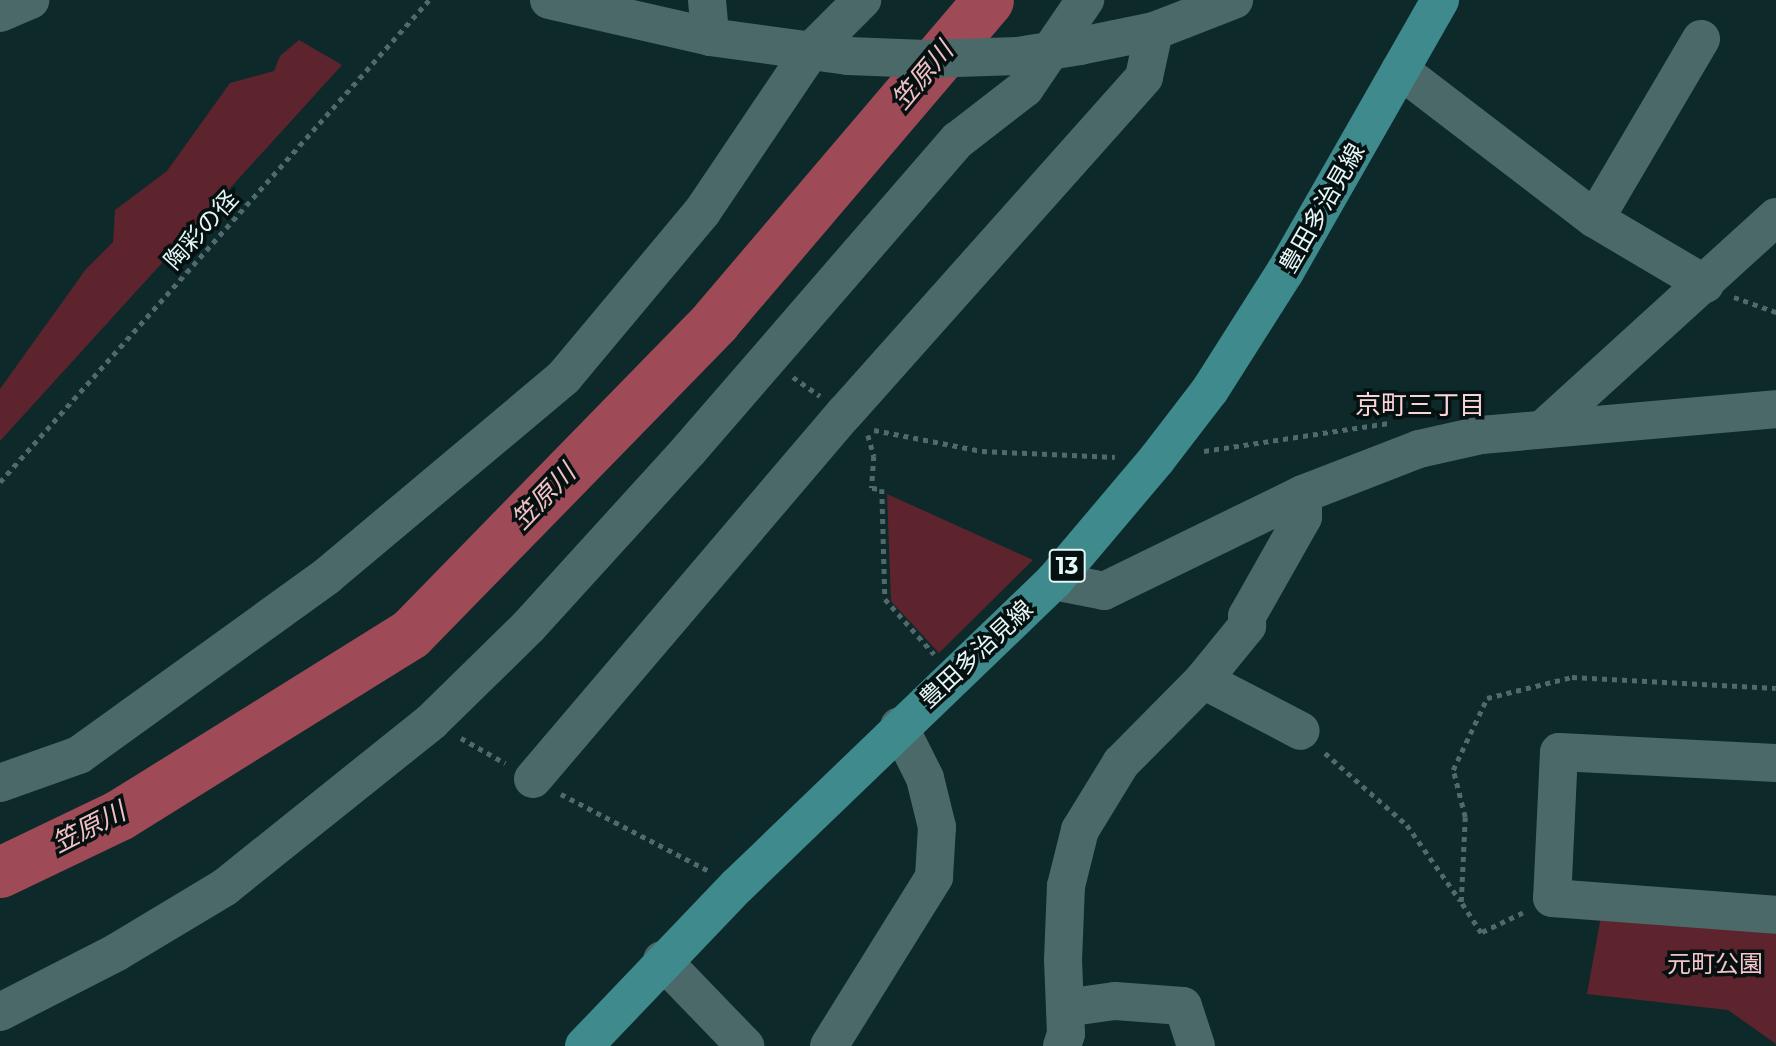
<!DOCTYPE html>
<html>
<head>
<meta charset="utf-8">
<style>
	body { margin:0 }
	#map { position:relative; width:1776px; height:1046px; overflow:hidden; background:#0d292a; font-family:Montserrat,"Noto Sans JP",sans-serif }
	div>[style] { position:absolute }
	.green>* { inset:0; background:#5e242e }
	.river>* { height:51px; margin:-25.5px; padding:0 25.5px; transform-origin:25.5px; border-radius:25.5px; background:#9f4b57 }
	.path>* { height:4.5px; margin-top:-2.25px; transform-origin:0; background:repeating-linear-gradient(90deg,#51696a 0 5px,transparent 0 10px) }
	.minor>* { height:38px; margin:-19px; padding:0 19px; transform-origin:19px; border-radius:19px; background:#4c696a }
	.major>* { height:38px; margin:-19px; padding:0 19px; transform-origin:19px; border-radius:19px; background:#3e8a8d }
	span { translate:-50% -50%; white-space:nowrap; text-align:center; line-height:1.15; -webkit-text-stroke:7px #051010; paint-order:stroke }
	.shield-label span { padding:2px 5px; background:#051010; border:2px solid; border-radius:5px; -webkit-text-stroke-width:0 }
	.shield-label { font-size:23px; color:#e6f6f6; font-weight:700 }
	.street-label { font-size:24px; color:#e6f6f6 }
	.park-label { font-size:24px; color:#f6c4c9 }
	.water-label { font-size:26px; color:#f2c0c4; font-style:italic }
	.neighbourhood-label { font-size:26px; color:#f9d5d8 }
</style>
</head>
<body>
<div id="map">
	<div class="green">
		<div style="clip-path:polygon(299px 40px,342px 65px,0 441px,0 389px,86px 269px,113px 242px,115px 210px,167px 171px,230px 83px,274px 71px,280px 56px)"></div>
		<div style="clip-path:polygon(887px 494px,1033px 560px,939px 653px,891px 601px)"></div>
		<div style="clip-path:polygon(1602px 911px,1776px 924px,1776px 1044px,1728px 1010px,1587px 994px)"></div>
	</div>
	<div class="river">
		<div style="left:0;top:872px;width:132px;rotate:-25.6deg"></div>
		<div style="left:119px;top:815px;width:343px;rotate:-31.9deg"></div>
		<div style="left:410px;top:634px;width:437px;rotate:-45.7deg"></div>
		<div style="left:715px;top:321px;width:421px;rotate:-49.6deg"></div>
	</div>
	<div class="path">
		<div style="left:1734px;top:297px;width:45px;rotate:19.7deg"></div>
		<div style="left:793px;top:377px;width:33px;rotate:35deg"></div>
		<div style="left:874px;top:430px;width:110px;rotate:11deg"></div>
		<div style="left:982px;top:451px;width:133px;rotate:2.6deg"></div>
		<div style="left:868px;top:435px;width:22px;rotate:74deg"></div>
		<div style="left:874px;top:456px;width:32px;rotate:94deg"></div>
		<div style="left:872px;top:488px;width:10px;rotate:6deg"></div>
		<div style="left:882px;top:489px;width:110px;rotate:88.4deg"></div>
		<div style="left:885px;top:599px;width:74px;rotate:48.3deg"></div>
		<div style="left:1204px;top:451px;width:187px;rotate:-8.6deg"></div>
		<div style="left:0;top:482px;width:645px;rotate:-48.33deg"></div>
		<div style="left:461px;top:738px;width:51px;rotate:29.6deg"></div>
		<div style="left:1325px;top:753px;width:109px;rotate:41.3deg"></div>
		<div style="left:1407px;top:825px;width:92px;rotate:54.8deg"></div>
		<div style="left:561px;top:794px;width:167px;rotate:27.5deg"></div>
		<div style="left:1523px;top:913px;width:47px;rotate:154.5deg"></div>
		<div style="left:1481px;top:933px;width:37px;rotate:-123deg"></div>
		<div style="left:1461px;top:902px;width:85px;rotate:-87.3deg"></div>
		<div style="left:1465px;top:817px;width:49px;rotate:-104.3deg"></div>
		<div style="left:1453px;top:770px;width:80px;rotate:-64.7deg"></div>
		<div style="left:1487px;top:698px;width:88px;rotate:-13.9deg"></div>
		<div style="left:1572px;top:677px;width:204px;rotate:3.1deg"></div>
	</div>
	<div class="minor">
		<div style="left:549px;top:0;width:165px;rotate:12.9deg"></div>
		<div style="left:710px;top:37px;width:139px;rotate:7.8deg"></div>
		<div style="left:848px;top:56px;width:78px;rotate:2.2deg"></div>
		<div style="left:926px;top:59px;width:92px;rotate:-1.9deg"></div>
		<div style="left:1018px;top:56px;width:63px;rotate:-9.2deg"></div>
		<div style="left:1080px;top:46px;width:76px;rotate:-11.5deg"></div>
		<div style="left:1154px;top:31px;width:86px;rotate:-21.2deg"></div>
		<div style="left:707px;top:0;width:37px;rotate:85deg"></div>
		<div style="left:0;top:13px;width:33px;rotate:-23deg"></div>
		<div style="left:1400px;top:70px;width:245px;rotate:37.4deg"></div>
		<div style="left:1595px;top:219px;width:128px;rotate:30.6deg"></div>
		<div style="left:1595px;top:219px;width:209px;rotate:-59.5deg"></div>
		<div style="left:1543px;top:429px;width:315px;rotate:-42.3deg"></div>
		<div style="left:1054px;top:581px;width:51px;rotate:11.3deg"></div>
		<div style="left:1104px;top:591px;width:221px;rotate:-26deg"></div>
		<div style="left:1303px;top:494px;width:124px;rotate:-21.2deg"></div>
		<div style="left:1419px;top:449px;width:64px;rotate:-12.7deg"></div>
		<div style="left:1481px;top:435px;width:296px;rotate:-5deg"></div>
		<div style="left:1203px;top:680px;width:110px;rotate:27.5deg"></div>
		<div style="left:1776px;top:763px;width:217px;rotate:-177.1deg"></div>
		<div style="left:1559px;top:752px;width:146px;rotate:92.7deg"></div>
		<div style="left:1552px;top:898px;width:225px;rotate:4.3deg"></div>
		<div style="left:533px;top:779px;width:480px;rotate:-49.6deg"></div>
		<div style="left:844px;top:414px;width:451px;rotate:-48.3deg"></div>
		<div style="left:1144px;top:77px;width:47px;rotate:-77.7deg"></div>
		<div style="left:0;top:783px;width:84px;rotate:-19.5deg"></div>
		<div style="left:79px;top:755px;width:306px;rotate:-35.8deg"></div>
		<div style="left:327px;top:576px;width:309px;rotate:-40deg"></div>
		<div style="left:564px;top:377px;width:215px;rotate:-50.1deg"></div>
		<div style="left:702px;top:212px;width:193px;rotate:-56deg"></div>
		<div style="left:810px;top:52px;width:74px;rotate:-45deg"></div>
		<div style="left:662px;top:960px;width:120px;rotate:46deg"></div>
		<div style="left:1065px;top:1008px;width:50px;rotate:-8deg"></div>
		<div style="left:1115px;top:1001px;width:68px;rotate:4.2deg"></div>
		<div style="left:1183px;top:1006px;width:42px;rotate:72deg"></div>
		<div style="left:0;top:1012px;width:131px;rotate:-27.1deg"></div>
		<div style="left:117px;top:952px;width:126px;rotate:-31deg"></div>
		<div style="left:225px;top:887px;width:265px;rotate:-38.7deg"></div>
		<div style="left:432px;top:721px;width:134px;rotate:-44.4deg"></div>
		<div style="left:528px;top:627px;width:239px;rotate:-47.7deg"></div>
		<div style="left:689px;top:450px;width:410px;rotate:-49.1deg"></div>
		<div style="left:958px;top:140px;width:85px;rotate:-37.8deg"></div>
		<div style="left:1025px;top:88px;width:107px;rotate:-55.7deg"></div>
		<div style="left:829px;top:1046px;width:199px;rotate:-58.1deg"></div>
		<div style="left:934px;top:877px;width:50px;rotate:-86.6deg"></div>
		<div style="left:937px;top:827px;width:50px;rotate:-103.8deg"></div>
		<div style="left:925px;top:778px;width:58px;rotate:-116.6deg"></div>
		<div style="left:1062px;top:1046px;width:13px;rotate:-72deg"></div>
		<div style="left:1066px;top:1034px;width:74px;rotate:-92.3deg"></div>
		<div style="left:1063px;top:960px;width:74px;rotate:-87.7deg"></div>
		<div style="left:1066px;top:886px;width:58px;rotate:-76deg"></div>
		<div style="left:1080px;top:830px;width:79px;rotate:-58.5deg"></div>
		<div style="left:1121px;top:763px;width:117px;rotate:-45.3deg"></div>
		<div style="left:1203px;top:680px;width:70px;rotate:-50.8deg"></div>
		<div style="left:1247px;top:626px;width:10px;rotate:-90deg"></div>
		<div style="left:1247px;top:616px;width:114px;rotate:-60.5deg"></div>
		<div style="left:1303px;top:517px;width:23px;rotate:-90deg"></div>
	</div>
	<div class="major">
		<div style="left:584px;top:1046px;width:221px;rotate:-46.3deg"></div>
		<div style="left:737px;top:886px;width:440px;rotate:-43.9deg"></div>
		<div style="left:1054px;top:581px;width:160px;rotate:-49.8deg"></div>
		<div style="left:1157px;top:459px;width:87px;rotate:-52.5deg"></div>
		<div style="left:1210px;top:390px;width:140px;rotate:-57.6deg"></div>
		<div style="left:1285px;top:272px;width:313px;rotate:-60.3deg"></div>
	</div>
	<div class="shield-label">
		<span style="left:1067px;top:566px">13</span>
	</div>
	<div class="street-label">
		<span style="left:1322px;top:208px;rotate:-60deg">豊田多治見線</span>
		<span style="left:201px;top:230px;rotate:-48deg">陶彩の径</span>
		<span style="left:976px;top:654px;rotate:-43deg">豊田多治見線</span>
	</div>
	<div class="park-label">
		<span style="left:1715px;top:964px">元町公園</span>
	</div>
	<div class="water-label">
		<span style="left:923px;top:76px;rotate:-50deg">笠原川</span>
		<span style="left:544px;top:497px;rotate:-46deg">笠原川</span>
		<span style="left:89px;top:828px;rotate:-27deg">笠原川</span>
	</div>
	<div class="neighbourhood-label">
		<span style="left:1420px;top:406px">京町三丁目</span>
	</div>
</div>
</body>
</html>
